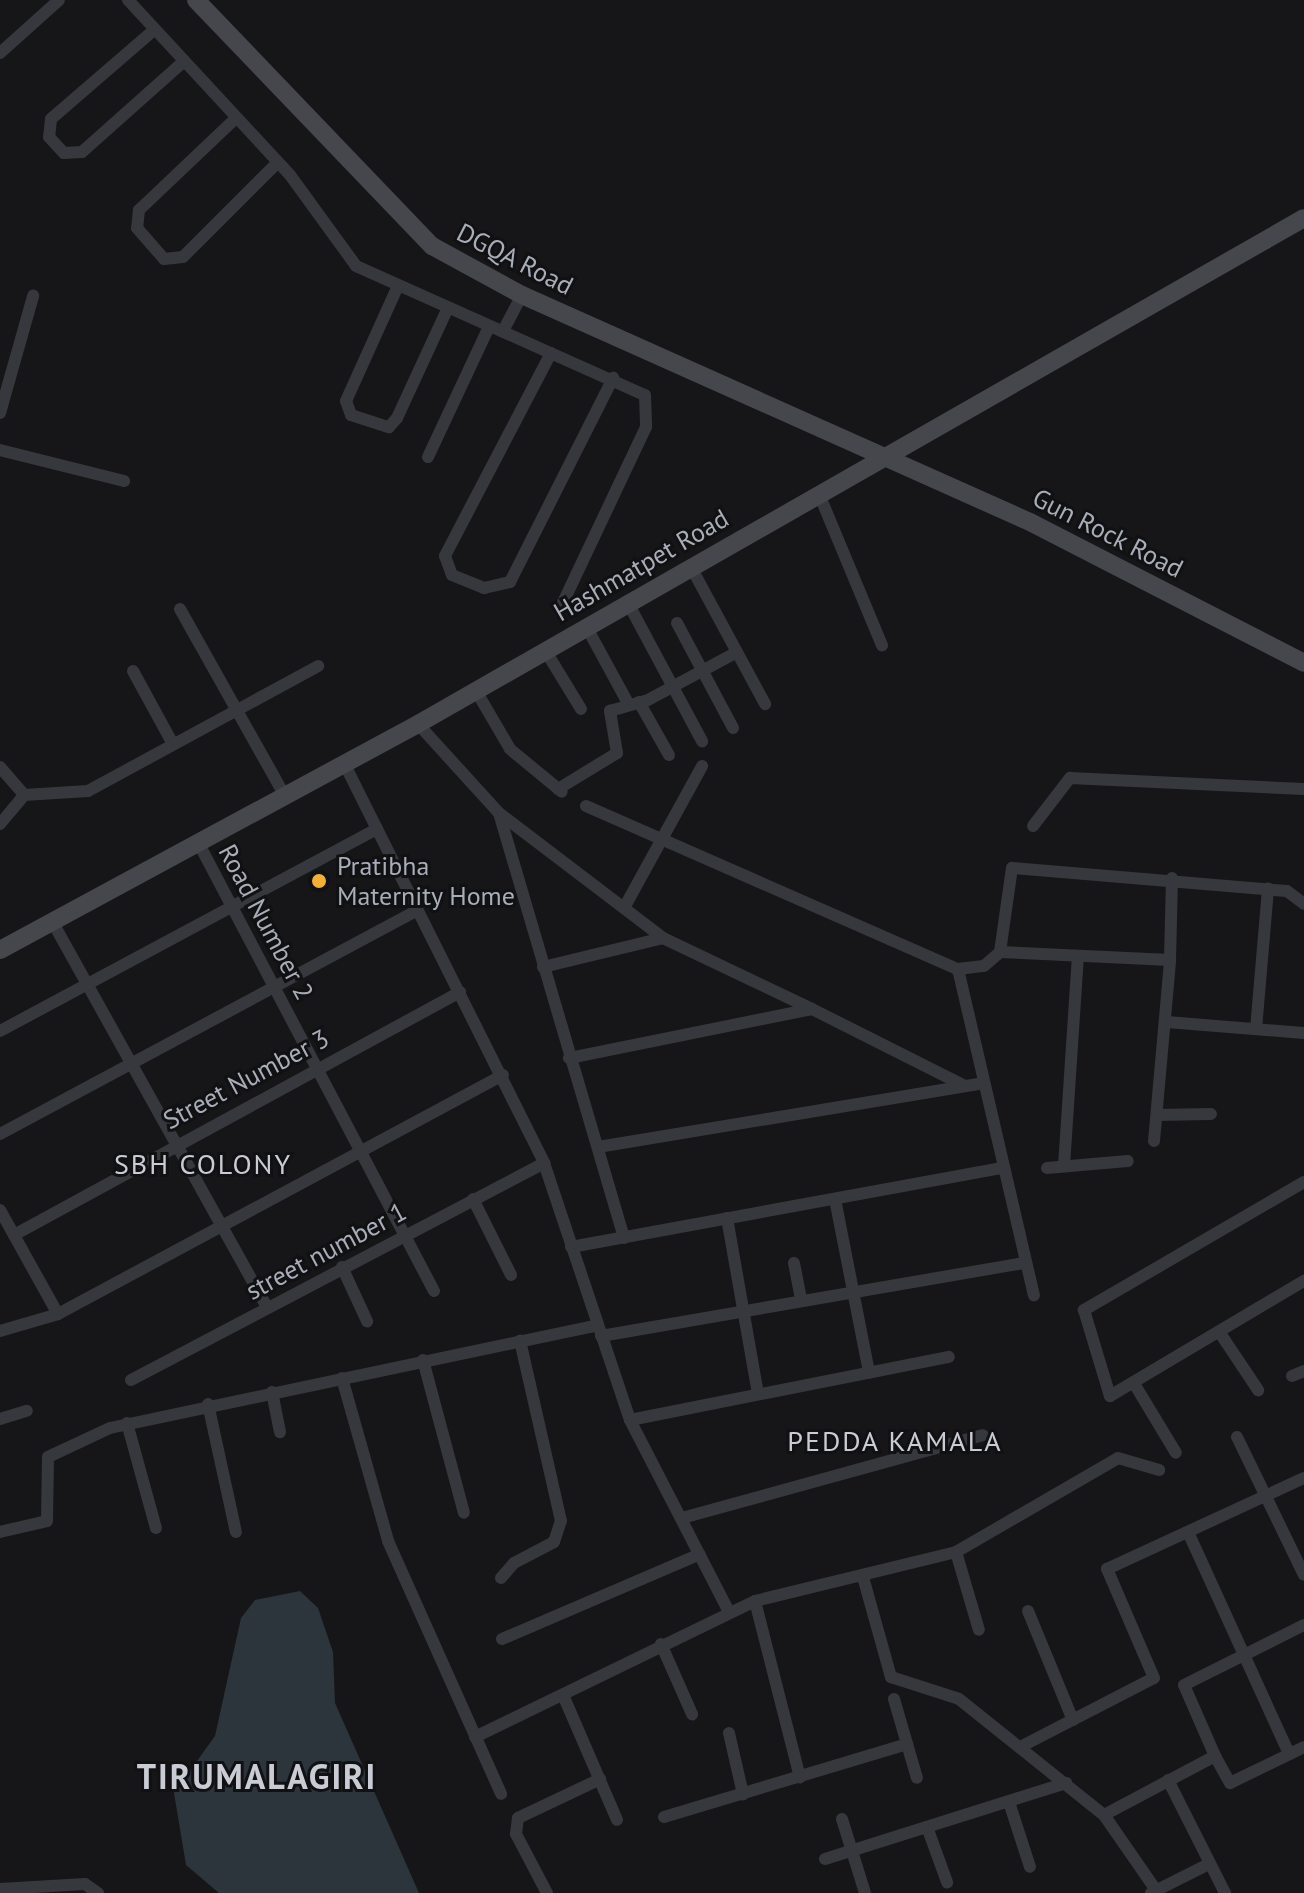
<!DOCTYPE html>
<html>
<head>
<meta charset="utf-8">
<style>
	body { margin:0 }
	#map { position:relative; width:1304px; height:1893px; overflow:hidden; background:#161618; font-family:"PT Sans",sans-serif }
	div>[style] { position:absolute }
	.water>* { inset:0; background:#2c353c }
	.minor>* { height:12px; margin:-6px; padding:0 6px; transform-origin:6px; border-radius:6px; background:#37383d }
	.secondary>* { height:18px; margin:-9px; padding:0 9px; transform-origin:9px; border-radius:9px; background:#45474d }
	.dots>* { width:22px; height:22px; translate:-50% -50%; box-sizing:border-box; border:4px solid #111113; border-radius:50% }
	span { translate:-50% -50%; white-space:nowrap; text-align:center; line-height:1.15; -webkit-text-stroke:6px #111113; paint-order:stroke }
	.street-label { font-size:26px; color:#a8adb8 }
	.poi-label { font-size:26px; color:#a8adb8 }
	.left { translate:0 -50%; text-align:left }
	.neighbourhood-label { font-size:28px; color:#c9ccd4; letter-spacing:2px }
	.district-label { font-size:34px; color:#c9ccd4; font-weight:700; letter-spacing:2px }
</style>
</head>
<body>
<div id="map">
	<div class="water">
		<div style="clip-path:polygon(300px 1591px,318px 1608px,333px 1652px,335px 1703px,419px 1893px,219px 1893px,186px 1865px,174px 1793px,215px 1736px,241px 1618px,255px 1600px)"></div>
	</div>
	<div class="minor">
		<div style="left:128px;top:0;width:238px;rotate:47.2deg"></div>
		<div style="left:290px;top:175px;width:112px;rotate:54deg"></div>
		<div style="left:356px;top:266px;width:316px;rotate:24.1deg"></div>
		<div style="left:645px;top:395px;width:32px;rotate:88deg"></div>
		<div style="left:646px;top:427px;width:197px;rotate:115.3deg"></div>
		<div style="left:154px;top:30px;width:136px;rotate:139.2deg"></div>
		<div style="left:51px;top:119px;width:18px;rotate:96deg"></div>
		<div style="left:49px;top:137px;width:22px;rotate:47deg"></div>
		<div style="left:64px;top:153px;width:18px;rotate:-3deg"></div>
		<div style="left:82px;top:152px;width:135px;rotate:-41.7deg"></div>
		<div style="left:0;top:53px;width:79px;rotate:-41.9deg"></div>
		<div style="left:236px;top:118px;width:134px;rotate:136.5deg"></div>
		<div style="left:139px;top:210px;width:18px;rotate:96deg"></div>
		<div style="left:137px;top:228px;width:41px;rotate:48.9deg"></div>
		<div style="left:164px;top:259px;width:19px;rotate:-6deg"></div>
		<div style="left:183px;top:257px;width:133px;rotate:-45deg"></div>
		<div style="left:397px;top:288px;width:124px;rotate:114.3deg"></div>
		<div style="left:346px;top:401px;width:15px;rotate:70deg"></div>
		<div style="left:351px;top:415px;width:40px;rotate:18deg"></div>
		<div style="left:389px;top:427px;width:12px;rotate:-48deg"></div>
		<div style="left:397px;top:418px;width:119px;rotate:-65.2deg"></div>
		<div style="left:503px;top:331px;width:41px;rotate:-62.2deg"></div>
		<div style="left:551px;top:353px;width:229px;rotate:117.6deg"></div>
		<div style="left:445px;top:556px;width:20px;rotate:70deg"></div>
		<div style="left:452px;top:575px;width:35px;rotate:22deg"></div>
		<div style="left:484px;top:588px;width:27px;rotate:-13deg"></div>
		<div style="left:510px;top:582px;width:229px;rotate:-63.2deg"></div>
		<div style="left:0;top:413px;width:122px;rotate:-74.2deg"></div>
		<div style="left:0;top:450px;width:128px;rotate:14deg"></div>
		<div style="left:428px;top:457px;width:144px;rotate:-64.9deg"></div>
		<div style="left:819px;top:494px;width:164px;rotate:67.4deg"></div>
		<div style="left:691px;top:567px;width:156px;rotate:61.6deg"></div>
		<div style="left:628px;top:603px;width:157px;rotate:61.8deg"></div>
		<div style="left:180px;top:609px;width:214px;rotate:60.7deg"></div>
		<div style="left:677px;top:623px;width:119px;rotate:61.9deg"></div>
		<div style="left:586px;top:626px;width:88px;rotate:61.4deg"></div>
		<div style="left:545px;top:650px;width:69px;rotate:58.6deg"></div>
		<div style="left:133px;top:671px;width:83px;rotate:61.3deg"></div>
		<div style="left:475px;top:689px;width:69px;rotate:59.7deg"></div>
		<div style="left:510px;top:749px;width:67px;rotate:39.6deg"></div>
		<div style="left:639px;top:702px;width:61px;rotate:60.5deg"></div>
		<div style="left:418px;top:724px;width:120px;rotate:47.7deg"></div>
		<div style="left:499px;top:813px;width:443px;rotate:73.6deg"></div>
		<div style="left:344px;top:763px;width:447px;rotate:63.4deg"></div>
		<div style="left:544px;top:1163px;width:271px;rotate:71.5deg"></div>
		<div style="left:630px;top:1420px;width:216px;rotate:62.7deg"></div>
		<div style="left:0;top:767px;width:37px;rotate:49deg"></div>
		<div style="left:558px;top:789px;width:69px;rotate:-31.4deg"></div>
		<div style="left:617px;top:753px;width:43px;rotate:-99.5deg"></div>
		<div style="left:610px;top:711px;width:37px;rotate:-16deg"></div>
		<div style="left:646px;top:701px;width:103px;rotate:-28.3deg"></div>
		<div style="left:586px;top:806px;width:406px;rotate:23.7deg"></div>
		<div style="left:958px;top:969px;width:335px;rotate:76.9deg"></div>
		<div style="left:499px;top:813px;width:206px;rotate:37.3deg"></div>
		<div style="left:663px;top:938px;width:165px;rotate:25.5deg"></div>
		<div style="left:812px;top:1009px;width:248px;rotate:168.6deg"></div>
		<div style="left:0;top:824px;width:38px;rotate:-50deg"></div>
		<div style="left:24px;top:795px;width:64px;rotate:-3.6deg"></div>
		<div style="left:88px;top:791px;width:262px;rotate:-28.5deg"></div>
		<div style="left:1033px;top:826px;width:61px;rotate:-52.4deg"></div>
		<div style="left:1070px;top:778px;width:234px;rotate:2.7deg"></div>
		<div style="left:199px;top:844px;width:505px;rotate:62.27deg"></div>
		<div style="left:624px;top:908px;width:162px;rotate:-61.2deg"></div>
		<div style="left:52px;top:921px;width:440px;rotate:60.9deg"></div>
		<div style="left:1000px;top:952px;width:170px;rotate:2.7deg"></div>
		<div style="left:1170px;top:960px;width:82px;rotate:-88.6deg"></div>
		<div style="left:543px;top:967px;width:123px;rotate:-13.6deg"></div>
		<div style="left:958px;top:969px;width:26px;rotate:-7deg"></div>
		<div style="left:984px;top:966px;width:21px;rotate:-41deg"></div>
		<div style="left:1000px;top:952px;width:85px;rotate:-81.9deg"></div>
		<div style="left:1012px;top:868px;width:276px;rotate:4.8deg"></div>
		<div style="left:1287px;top:891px;width:21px;rotate:37deg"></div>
		<div style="left:812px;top:1009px;width:171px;rotate:26.7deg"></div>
		<div style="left:1167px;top:1022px;width:137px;rotate:4.6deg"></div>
		<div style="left:1256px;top:1029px;width:141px;rotate:-85.1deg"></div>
		<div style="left:0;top:1031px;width:428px;rotate:-28.2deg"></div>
		<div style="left:1157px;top:1115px;width:54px;rotate:-1.1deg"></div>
		<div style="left:0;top:1134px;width:472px;rotate:-28.2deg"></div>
		<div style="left:1154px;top:1141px;width:182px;rotate:-84.9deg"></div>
		<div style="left:598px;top:1147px;width:387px;rotate:-9.4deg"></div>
		<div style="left:1064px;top:1166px;width:210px;rotate:-86.2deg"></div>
		<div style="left:1047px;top:1168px;width:81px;rotate:-4.9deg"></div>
		<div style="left:1304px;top:1182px;width:255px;rotate:149.8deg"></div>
		<div style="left:1084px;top:1310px;width:90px;rotate:73.2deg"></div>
		<div style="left:1110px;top:1396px;width:226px;rotate:-30.7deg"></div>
		<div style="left:473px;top:1199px;width:85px;rotate:63.4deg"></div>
		<div style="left:835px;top:1199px;width:177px;rotate:78.9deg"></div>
		<div style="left:0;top:1210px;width:119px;rotate:60.9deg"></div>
		<div style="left:727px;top:1218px;width:179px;rotate:80deg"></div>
		<div style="left:14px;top:1235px;width:508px;rotate:-28.58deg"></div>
		<div style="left:571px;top:1247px;width:437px;rotate:-10.4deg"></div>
		<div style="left:794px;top:1263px;width:38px;rotate:79deg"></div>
		<div style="left:342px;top:1267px;width:60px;rotate:65.2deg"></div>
		<div style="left:0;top:1331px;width:60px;rotate:-16.3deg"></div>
		<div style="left:58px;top:1314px;width:505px;rotate:-28.24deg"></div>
		<div style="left:1220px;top:1333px;width:69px;rotate:56.3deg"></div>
		<div style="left:601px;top:1336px;width:430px;rotate:-9.8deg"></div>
		<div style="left:423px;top:1360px;width:158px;rotate:75deg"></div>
		<div style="left:1292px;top:1376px;width:13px;rotate:-23deg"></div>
		<div style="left:342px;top:1378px;width:169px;rotate:74.2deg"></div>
		<div style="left:388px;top:1541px;width:277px;rotate:65.9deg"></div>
		<div style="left:131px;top:1380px;width:467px;rotate:-27.7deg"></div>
		<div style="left:1135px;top:1385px;width:79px;rotate:58.9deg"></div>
		<div style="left:272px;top:1392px;width:41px;rotate:78.7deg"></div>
		<div style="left:208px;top:1404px;width:131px;rotate:77.7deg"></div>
		<div style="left:0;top:1419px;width:28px;rotate:-17deg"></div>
		<div style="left:630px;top:1420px;width:325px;rotate:-11.2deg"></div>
		<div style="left:127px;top:1423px;width:109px;rotate:74.6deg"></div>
		<div style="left:1237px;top:1437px;width:153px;rotate:64.1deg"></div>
		<div style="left:682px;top:1518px;width:312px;rotate:-15.4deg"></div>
		<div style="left:0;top:1532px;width:48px;rotate:-13.2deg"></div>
		<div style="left:47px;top:1521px;width:64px;rotate:-89.1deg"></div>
		<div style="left:48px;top:1457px;width:68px;rotate:-25.1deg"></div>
		<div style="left:110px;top:1428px;width:498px;rotate:-11.9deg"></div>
		<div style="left:1188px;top:1532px;width:244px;rotate:65.5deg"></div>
		<div style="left:956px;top:1552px;width:81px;rotate:73.6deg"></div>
		<div style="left:863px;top:1577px;width:104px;rotate:74.4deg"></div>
		<div style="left:891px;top:1677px;width:71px;rotate:17.9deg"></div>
		<div style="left:959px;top:1699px;width:186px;rotate:38.7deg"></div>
		<div style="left:1104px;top:1815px;width:126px;rotate:-28deg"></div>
		<div style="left:1215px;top:1756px;width:31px;rotate:61deg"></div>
		<div style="left:1230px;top:1783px;width:82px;rotate:-25.9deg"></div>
		<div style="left:501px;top:1578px;width:20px;rotate:-49deg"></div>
		<div style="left:514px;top:1563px;width:45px;rotate:-27.7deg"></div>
		<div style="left:554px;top:1542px;width:22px;rotate:-72deg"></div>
		<div style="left:561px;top:1521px;width:185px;rotate:-102.8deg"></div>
		<div style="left:755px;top:1601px;width:182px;rotate:75.7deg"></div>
		<div style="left:1028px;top:1611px;width:118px;rotate:67.6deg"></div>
		<div style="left:502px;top:1639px;width:215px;rotate:-23.2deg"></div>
		<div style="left:661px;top:1644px;width:77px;rotate:66.1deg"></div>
		<div style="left:563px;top:1695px;width:136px;rotate:66.6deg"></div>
		<div style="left:894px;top:1699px;width:82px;rotate:73.8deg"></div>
		<div style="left:729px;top:1733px;width:63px;rotate:77.1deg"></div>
		<div style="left:475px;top:1737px;width:311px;rotate:-25.9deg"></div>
		<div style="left:755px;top:1601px;width:207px;rotate:-13.7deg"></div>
		<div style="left:956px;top:1552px;width:187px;rotate:-30.1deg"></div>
		<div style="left:1118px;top:1458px;width:43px;rotate:16.3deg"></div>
		<div style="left:1022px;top:1746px;width:148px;rotate:-27.3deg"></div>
		<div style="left:1154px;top:1678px;width:119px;rotate:-113.3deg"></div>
		<div style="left:1107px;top:1569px;width:217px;rotate:-24.8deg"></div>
		<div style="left:1215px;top:1756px;width:77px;rotate:-113.6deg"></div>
		<div style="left:1184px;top:1685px;width:134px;rotate:-26.6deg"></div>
		<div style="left:1168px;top:1780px;width:127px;rotate:63.2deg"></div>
		<div style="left:1009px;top:1802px;width:68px;rotate:72.1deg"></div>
		<div style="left:1104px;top:1815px;width:95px;rotate:55.3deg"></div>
		<div style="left:664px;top:1817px;width:254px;rotate:-16.7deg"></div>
		<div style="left:842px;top:1819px;width:77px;rotate:72.7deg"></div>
		<div style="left:927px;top:1827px;width:59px;rotate:70deg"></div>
		<div style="left:825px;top:1859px;width:253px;rotate:-17.5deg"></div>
		<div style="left:0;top:1889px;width:85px;rotate:-3.4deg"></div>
		<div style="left:85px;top:1884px;width:16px;rotate:35deg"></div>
		<div style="left:547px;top:1893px;width:67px;rotate:-117.7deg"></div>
		<div style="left:516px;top:1834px;width:16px;rotate:-83deg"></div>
		<div style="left:518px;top:1818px;width:91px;rotate:-25.4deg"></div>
		<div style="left:1151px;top:1893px;width:65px;rotate:-26.6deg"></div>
	</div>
	<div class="secondary">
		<div style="left:196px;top:0;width:341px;rotate:46.2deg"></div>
		<div style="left:432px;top:246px;width:102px;rotate:28.6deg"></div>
		<div style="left:522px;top:295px;width:556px;rotate:24.08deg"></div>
		<div style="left:1030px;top:522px;width:308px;rotate:27.2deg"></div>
		<div style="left:0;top:950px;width:475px;rotate:-28.4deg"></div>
		<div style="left:418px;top:724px;width:1020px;rotate:-29.73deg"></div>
	</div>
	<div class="dots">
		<div style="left:319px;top:881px;background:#f2b134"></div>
	</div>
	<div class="street-label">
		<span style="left:515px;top:259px;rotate:27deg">DGQA Road</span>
		<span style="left:1108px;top:533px;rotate:27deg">Gun Rock Road</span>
		<span style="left:641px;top:565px;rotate:-30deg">Hashmatpet Road</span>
		<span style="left:266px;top:922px;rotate:62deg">Road Number 2</span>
		<span style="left:246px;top:1079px;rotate:-28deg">Street Number 3</span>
		<span style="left:326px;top:1251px;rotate:-28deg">street number 1</span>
	</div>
	<div class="poi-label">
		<span class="left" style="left:337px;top:881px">Pratibha<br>Maternity Home</span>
	</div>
	<div class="neighbourhood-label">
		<span style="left:203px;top:1164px">SBH COLONY</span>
		<span style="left:895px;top:1441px">PEDDA KAMALA</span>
	</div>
	<div class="district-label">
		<span style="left:257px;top:1777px">TIRUMALAGIRI</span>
	</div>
</div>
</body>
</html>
